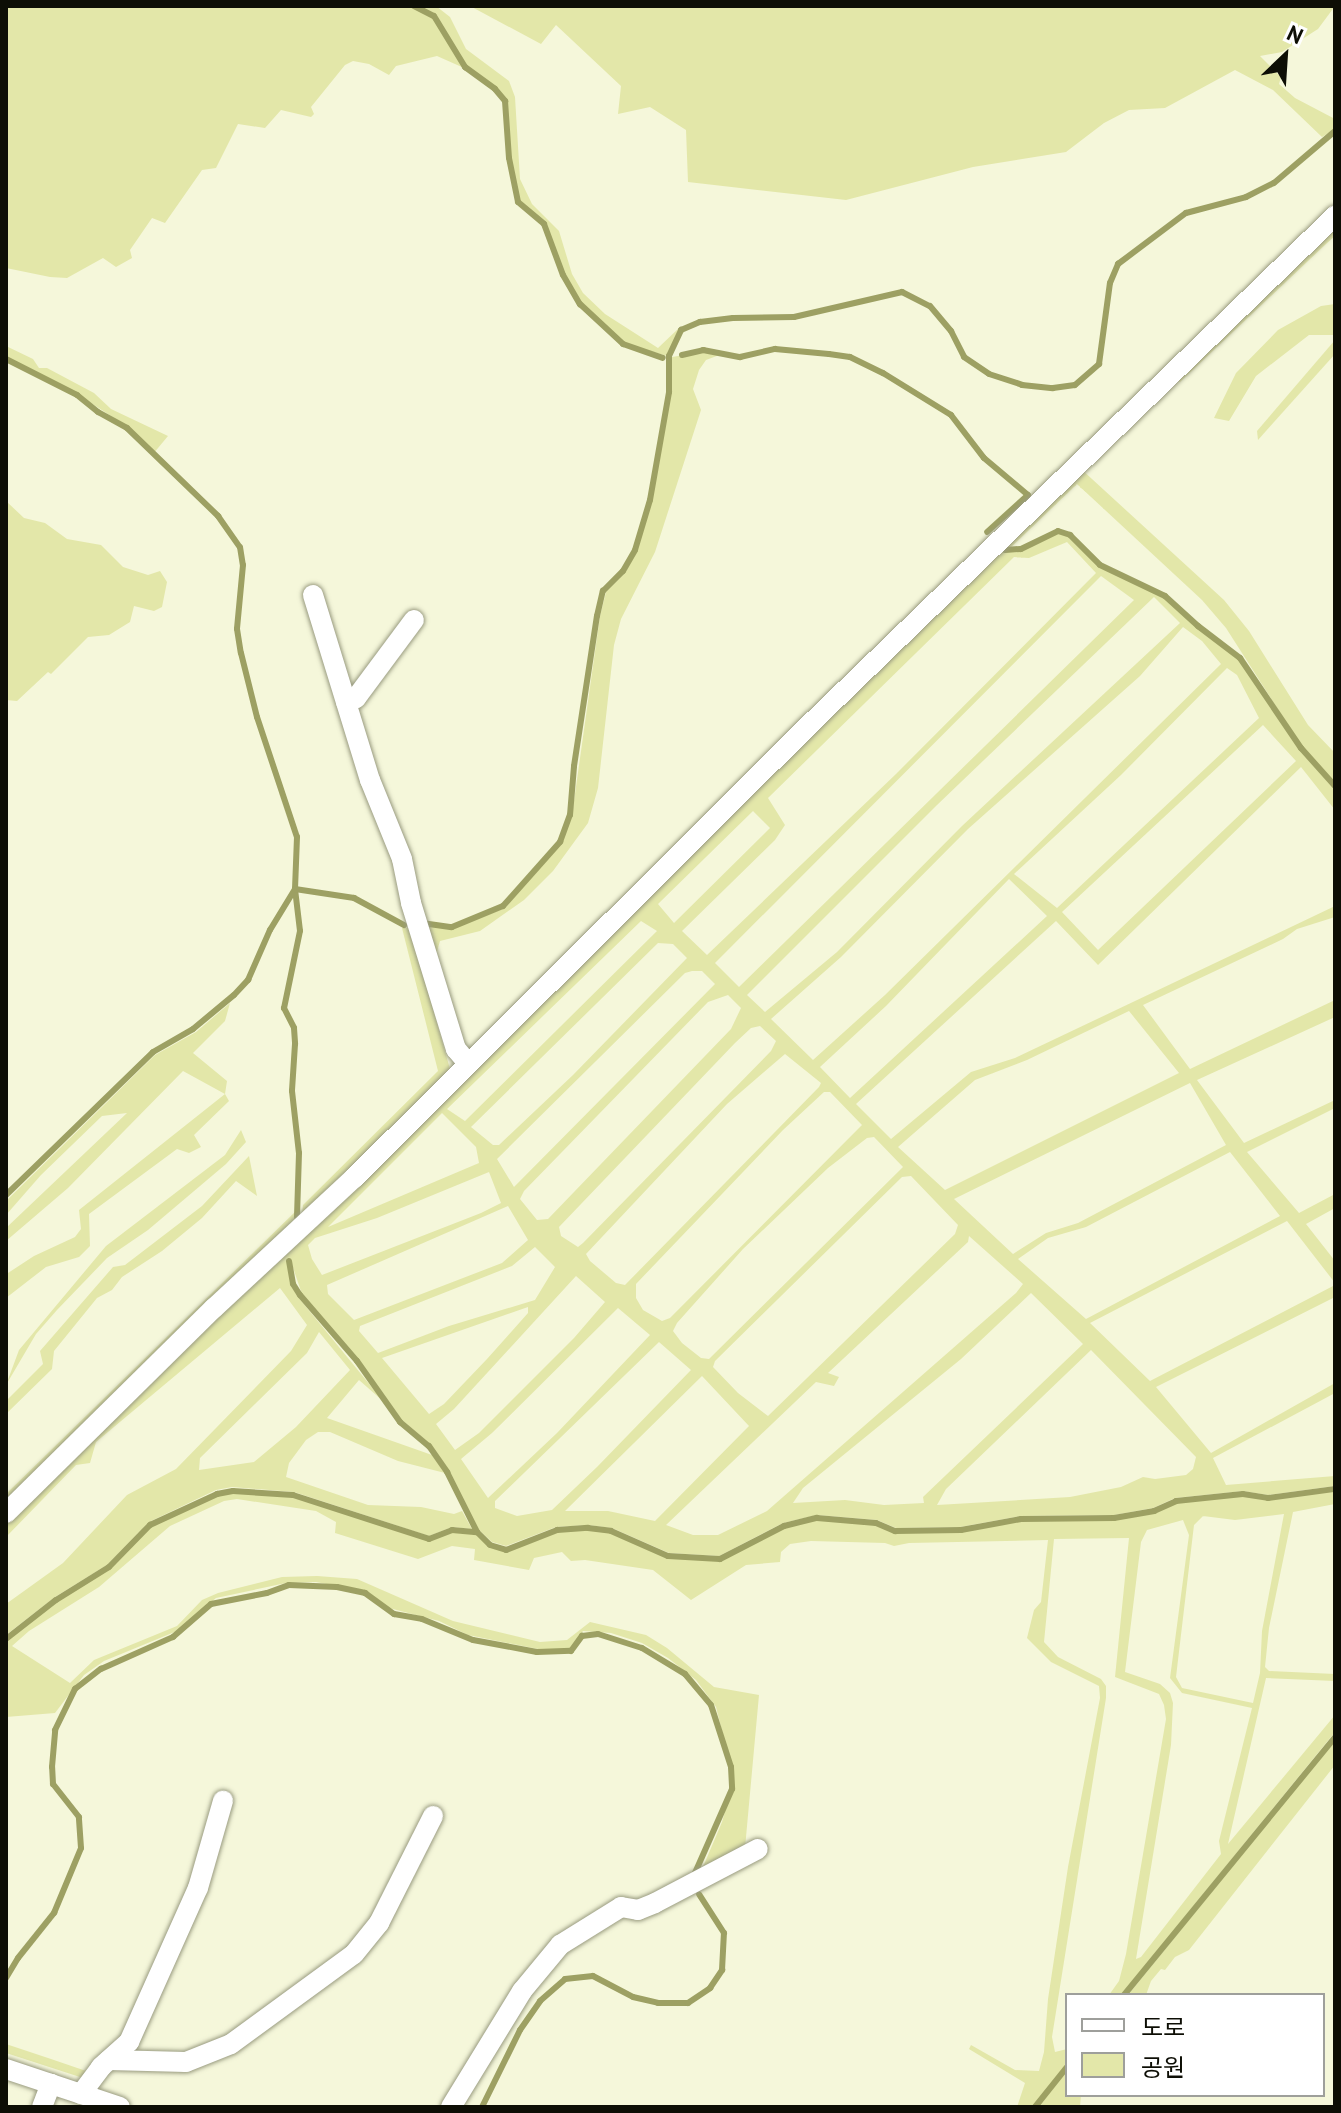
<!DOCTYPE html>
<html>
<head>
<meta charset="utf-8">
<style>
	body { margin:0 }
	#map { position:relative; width:1341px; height:2113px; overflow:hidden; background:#f5f7da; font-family:"PT Sans","Noto Sans KR",sans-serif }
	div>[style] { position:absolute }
	.green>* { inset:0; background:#e3e7a9 }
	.stream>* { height:6px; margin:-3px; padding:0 3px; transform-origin:3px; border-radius:3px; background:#9da063 }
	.roads { filter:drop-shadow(0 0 2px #999b80) drop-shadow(0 0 2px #999b80) }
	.minor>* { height:20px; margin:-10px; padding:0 10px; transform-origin:10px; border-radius:10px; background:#fff }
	span { translate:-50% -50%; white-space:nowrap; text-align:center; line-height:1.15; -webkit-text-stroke:7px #fff; paint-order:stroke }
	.frame { position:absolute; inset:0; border:8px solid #0d0e05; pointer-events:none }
	.legend { position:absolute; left:1065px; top:1993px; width:260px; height:104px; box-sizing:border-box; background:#fff; border:2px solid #9e9f9b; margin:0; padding:10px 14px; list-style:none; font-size:24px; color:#0d0e05 }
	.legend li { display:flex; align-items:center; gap:16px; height:40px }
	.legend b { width:40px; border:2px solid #9e9f9b }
	.north { position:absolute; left:1245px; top:16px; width:80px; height:80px; -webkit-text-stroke:6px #fff; paint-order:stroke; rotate:25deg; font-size:22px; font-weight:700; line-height:32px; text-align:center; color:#0d0e05 }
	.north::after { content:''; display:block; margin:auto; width:28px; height:36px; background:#0d0e05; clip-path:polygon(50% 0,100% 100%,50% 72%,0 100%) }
</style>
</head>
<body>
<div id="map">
	<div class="green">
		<div style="clip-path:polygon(6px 6px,411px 6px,433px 17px,464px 68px,437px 56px,396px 66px,389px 75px,369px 64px,353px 61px,345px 65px,311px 107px,314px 114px,311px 117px,281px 110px,265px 128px,238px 124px,216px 168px,202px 170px,165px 223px,152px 218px,130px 250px,132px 258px,116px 267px,103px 258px,67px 278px,50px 277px,6px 268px)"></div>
		<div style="clip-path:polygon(418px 6px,436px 6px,450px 17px,466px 49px,509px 81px,515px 97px,520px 179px,532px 204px,559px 231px,572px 274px,583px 293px,605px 314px,658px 348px,679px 328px,667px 356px,624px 343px,581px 303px,564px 274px,545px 223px,519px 201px,510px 158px,506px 101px,496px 88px,466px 66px,435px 15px)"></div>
		<div style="clip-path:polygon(470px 6px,1335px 6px,1318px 29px,1282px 52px,1260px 56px,1281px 77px,1279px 84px,1295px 98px,1335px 119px,1335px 129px,1322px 137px,1273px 90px,1235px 70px,1165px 108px,1129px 110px,1104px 123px,1066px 152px,973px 167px,846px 200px,688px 182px,686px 130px,650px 107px,618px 114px,621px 86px,556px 25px,541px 44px)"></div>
		<div style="clip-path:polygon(1335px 222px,1335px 236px,1327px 243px,1180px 382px,1172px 379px)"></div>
		<div style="clip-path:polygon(1335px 304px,1335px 335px,1309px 335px,1256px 376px,1229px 421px,1214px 418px,1236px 373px,1278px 330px,1321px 306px)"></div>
		<div style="clip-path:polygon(1335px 340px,1335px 354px,1258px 440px,1257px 431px)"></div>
		<div style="clip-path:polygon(6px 346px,33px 359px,39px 368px,47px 368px,94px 393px,111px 409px,168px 436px,153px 454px,128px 427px,77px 394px,6px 358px)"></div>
		<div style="clip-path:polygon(703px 352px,722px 354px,706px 360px,699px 370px,693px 389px,701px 410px,655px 552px,621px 619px,614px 645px,598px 788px,588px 823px,553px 871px,524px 900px,480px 931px,440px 941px,434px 962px,421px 925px,452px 929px,505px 908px,562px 843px,572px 815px,600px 616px,606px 592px,625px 573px,637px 551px,652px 501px,671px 392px,672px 357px)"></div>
		<div style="clip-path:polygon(evenodd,1080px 468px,1224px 600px,1249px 631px,1308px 725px,1335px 753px,1335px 785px,1302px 747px,1226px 628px,1202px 600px,1077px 484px,1006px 552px,1021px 550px,1058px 533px,1069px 536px,1099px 567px,1164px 597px,1197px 628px,1239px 659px,1300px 749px,1335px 789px,1335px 810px,1301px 767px,1098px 965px,1056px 921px,856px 1104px,891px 1139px,971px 1072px,1015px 1058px,1335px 906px,1335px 917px,1297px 929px,1283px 939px,1143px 1005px,1190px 1069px,1335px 1000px,1335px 1017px,1197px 1080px,1244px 1143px,1335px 1100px,1335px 1108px,1247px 1152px,1299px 1213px,1335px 1194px,1335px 1208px,1306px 1224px,1335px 1261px,1335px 1283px,1287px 1221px,1090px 1323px,1150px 1381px,1335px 1285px,1335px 1297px,1156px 1387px,1211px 1453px,1335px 1383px,1335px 1393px,1213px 1458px,1226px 1485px,1335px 1476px,1335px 1486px,1268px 1495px,1243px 1491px,1175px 1498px,1153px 1508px,1114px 1515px,1021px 1516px,960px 1527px,896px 1528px,877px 1520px,817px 1515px,783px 1523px,719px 1556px,669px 1553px,612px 1528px,588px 1525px,556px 1527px,506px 1546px,492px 1542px,478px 1529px,449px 1470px,431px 1445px,402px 1420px,359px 1360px,302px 1294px,290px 1259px,291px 1285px,298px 1297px,384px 1402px,359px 1380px,327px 1418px,432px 1455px,445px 1473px,398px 1461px,330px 1432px,318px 1432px,306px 1440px,289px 1463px,286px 1477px,368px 1505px,421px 1507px,454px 1514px,462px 1511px,472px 1529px,452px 1527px,429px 1536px,294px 1492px,232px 1487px,216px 1490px,149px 1522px,107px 1565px,55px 1597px,6px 1635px,6px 1604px,63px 1563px,127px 1495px,176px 1469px,291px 1351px,307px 1325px,280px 1288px,96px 1442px,90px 1463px,76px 1465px,6px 1537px,6px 1520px,1080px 468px,1067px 542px,1096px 573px,896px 774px,707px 955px,682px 931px,775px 840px,785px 825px,768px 798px,1014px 557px,1029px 558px,1067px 542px,1080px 468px,1101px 576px,1134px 600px,739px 987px,715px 963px,1101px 576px,1080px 468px,1154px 597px,1180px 623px,962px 826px,837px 952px,765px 1012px,747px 995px,936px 806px,1154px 597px,1080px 468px,1183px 627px,1202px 641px,1221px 664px,885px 995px,813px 1060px,771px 1019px,841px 957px,968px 829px,1140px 676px,1183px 627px,1080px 468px,1227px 668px,1237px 675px,1259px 718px,1057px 908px,1014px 874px,1121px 775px,1227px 668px,1080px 468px,1263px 725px,1296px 761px,1098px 950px,1062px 912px,1263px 725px,1080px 468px,753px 811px,770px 828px,674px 923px,658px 904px,753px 811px,1080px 468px,1009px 879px,1047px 916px,850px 1098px,820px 1067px,886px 1006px,1009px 879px,1080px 468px,641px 921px,657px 931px,465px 1121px,447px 1109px,641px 921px,1080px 468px,658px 943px,673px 944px,687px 958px,573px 1075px,499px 1145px,493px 1145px,471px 1127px,658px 943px,1080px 468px,692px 971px,702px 971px,715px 984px,514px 1187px,497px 1159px,685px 973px,692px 971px,1080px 468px,728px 995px,741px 1008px,731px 1029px,548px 1219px,537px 1220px,520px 1199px,524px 1191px,708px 1002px,728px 995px,1080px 468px,1129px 1011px,1179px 1073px,945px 1190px,898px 1147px,975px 1080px,1027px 1060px,1129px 1011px,1080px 468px,760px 1026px,776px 1041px,771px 1051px,583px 1243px,578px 1247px,561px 1236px,559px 1227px,735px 1043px,751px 1028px,760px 1026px,1080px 468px,785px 1054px,821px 1083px,819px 1087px,625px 1285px,616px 1283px,590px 1261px,586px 1254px,727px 1104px,785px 1054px,1080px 468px,1190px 1083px,1226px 1145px,1078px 1223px,1046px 1233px,1013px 1254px,954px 1199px,1190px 1083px,1080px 468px,824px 1092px,830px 1092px,862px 1125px,858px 1129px,670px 1318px,662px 1321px,643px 1310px,636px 1298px,636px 1284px,783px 1130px,824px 1092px,1080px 468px,442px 1113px,476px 1147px,479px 1163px,328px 1227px,442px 1113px,1080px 468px,874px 1137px,903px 1167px,709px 1359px,701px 1358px,682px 1343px,673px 1331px,677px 1323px,743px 1249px,828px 1168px,867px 1138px,874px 1137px,1080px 468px,1230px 1152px,1280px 1216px,1086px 1319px,1018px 1259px,1048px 1238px,1086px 1227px,1230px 1152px,1080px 468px,489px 1172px,501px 1203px,481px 1213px,322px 1275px,312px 1259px,308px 1245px,315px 1238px,377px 1218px,489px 1172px,1080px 468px,911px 1176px,958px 1225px,955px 1234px,768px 1416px,738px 1393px,713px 1367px,715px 1361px,902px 1177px,911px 1176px,1080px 468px,508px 1206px,528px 1240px,502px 1263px,354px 1320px,328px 1294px,327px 1285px,508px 1206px,1080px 468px,969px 1236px,1023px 1284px,1016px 1293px,767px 1511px,718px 1535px,693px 1535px,666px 1525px,816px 1382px,834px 1386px,839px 1377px,828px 1373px,968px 1242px,969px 1236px,1080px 468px,535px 1247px,555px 1267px,535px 1300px,449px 1326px,378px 1353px,359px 1331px,360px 1326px,512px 1266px,535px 1247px,1080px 468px,576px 1276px,605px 1302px,574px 1338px,479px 1433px,455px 1450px,436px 1424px,454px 1409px,576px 1276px,1080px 468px,1031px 1293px,1083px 1344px,923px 1497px,924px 1503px,884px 1505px,845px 1500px,793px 1503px,803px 1488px,961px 1359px,1031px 1293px,1080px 468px,528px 1307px,528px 1313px,487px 1359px,444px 1404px,429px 1414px,382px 1358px,528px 1307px,1080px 468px,618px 1308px,650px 1335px,557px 1433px,488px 1498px,461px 1459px,492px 1433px,618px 1308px,1080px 468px,319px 1332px,350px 1370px,296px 1427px,254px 1462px,199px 1470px,200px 1458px,307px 1353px,319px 1332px,1080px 468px,659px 1342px,691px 1370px,597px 1467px,552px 1510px,517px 1516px,495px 1508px,495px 1501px,659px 1342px,1080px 468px,1091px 1350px,1196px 1457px,1193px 1469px,1186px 1475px,1155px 1479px,1143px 1477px,1121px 1487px,1070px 1497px,937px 1505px,946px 1489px,1091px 1350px,1080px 468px,702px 1376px,749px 1426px,655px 1521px,608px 1511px,565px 1511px,702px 1376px)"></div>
		<div style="clip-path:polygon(6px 501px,24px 518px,45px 523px,67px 539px,101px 545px,123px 567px,148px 575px,160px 571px,167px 582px,162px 607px,154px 611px,134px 606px,130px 622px,109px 635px,88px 637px,51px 674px,48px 672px,17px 701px,6px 700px)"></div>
		<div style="clip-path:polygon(402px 928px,410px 928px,450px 1069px,302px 1215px,303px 1205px,438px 1071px)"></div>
		<div style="clip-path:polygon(230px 1003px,225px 1021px,193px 1053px,227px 1081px,225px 1094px,229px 1101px,194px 1135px,201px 1147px,189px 1153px,177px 1149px,89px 1214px,90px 1246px,79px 1257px,46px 1267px,6px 1298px,8px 1273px,34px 1256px,75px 1237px,81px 1229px,79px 1210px,225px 1094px,183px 1071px,68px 1188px,6px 1241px,6px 1228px,127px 1113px,102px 1116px,41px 1175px,6px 1215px,6px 1201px,155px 1055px,196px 1032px)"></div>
		<div style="clip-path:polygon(241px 1130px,246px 1142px,226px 1164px,148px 1230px,107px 1258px,57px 1310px,36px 1334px,6px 1385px,19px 1350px,106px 1246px,225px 1155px)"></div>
		<div style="clip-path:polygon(249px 1156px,257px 1196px,236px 1181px,202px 1218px,162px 1251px,122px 1277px,112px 1290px,97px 1298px,54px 1351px,52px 1369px,6px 1414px,6px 1401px,43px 1364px,40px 1351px,113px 1267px,125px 1265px,202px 1206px)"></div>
		<div style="clip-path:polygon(296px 1211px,294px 1222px,6px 1502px,6px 1494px)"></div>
		<div style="clip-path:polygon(evenodd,1335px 1490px,1335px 1504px,1293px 1512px,1269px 1628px,1265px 1667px,1269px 1671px,1335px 1674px,1335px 1681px,1266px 1678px,1228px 1844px,1335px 1715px,1335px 1732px,1121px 1995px,1109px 1995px,1119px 1981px,1126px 1954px,1166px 1719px,1164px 1705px,1159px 1694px,1115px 1677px,1129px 1538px,1054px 1539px,1044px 1642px,1058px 1657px,1101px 1679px,1106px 1686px,1106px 1698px,1052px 2037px,1055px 2052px,1067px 2049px,1067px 2063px,1032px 2107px,1017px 2107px,1025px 2083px,969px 2049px,971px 2045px,1015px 2070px,1039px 2071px,1044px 2052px,1048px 1999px,1068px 1867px,1100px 1698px,1099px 1686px,1051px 1662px,1027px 1638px,1034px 1610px,1041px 1602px,1048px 1540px,909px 1543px,894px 1546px,885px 1543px,811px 1541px,790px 1544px,781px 1552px,780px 1562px,746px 1565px,691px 1600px,653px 1570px,585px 1560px,571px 1561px,562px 1552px,534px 1558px,529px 1570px,474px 1560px,475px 1549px,452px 1546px,418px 1559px,335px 1533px,336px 1522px,316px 1511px,237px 1499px,224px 1501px,170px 1526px,99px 1587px,29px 1631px,12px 1646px,70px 1683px,94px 1660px,177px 1626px,202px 1600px,218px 1593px,282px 1577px,317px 1576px,357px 1579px,453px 1621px,540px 1642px,567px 1640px,590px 1622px,646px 1635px,667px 1648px,714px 1687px,759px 1695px,745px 1848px,700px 1874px,722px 1822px,734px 1779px,716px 1707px,696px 1680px,668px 1658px,642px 1643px,611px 1633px,583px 1631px,570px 1649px,538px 1649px,468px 1635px,439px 1621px,389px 1608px,368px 1592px,316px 1582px,286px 1583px,216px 1598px,177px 1631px,104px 1661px,84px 1675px,55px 1713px,6px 1717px,6px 1641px,57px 1601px,110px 1568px,151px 1526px,218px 1495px,233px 1492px,293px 1496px,429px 1540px,452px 1531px,476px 1534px,489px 1546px,506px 1551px,558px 1531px,588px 1529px,610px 1532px,668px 1557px,720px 1561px,785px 1527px,817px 1519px,876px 1525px,895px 1533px,961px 1531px,1021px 1520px,1114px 1520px,1154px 1513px,1176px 1503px,1243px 1496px,1269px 1499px,1335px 1490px,1284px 1514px,1262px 1631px,1260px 1673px,1253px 1703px,1182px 1688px,1176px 1677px,1194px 1525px,1203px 1516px,1235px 1520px,1284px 1514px,1335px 1490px,1183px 1520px,1189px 1535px,1170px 1678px,1182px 1693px,1252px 1708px,1219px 1841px,1221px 1854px,1141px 1957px,1136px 1959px,1171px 1745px,1173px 1703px,1170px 1693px,1160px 1684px,1125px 1672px,1141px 1542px,1147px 1530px,1183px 1520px)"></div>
		<div style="clip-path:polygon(1335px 1740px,1335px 1765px,1189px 1950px,1175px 1957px,1165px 1970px,1161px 1969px,1151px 1981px,1146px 1995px,1128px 1995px)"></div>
		<div style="clip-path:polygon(6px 2044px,51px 2059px,89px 2072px,83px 2078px,6px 2053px)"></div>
		<div style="clip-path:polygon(1067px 2071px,1067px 2095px,1081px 2095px,1080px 2107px,1038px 2107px)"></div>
	</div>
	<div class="stream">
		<div style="left:414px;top:6px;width:22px;rotate:27deg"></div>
		<div style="left:434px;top:16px;width:60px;rotate:58.7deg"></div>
		<div style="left:465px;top:67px;width:37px;rotate:36deg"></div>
		<div style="left:495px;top:89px;width:16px;rotate:50deg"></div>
		<div style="left:505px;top:101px;width:57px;rotate:86deg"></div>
		<div style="left:509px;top:158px;width:45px;rotate:78.4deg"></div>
		<div style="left:518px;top:202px;width:34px;rotate:40deg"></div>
		<div style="left:544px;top:224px;width:54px;rotate:69.6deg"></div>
		<div style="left:563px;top:275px;width:34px;rotate:60deg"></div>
		<div style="left:580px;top:304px;width:59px;rotate:42.9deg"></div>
		<div style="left:623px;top:344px;width:42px;rotate:19.3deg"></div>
		<div style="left:682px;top:355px;width:22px;rotate:-13deg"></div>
		<div style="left:703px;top:350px;width:38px;rotate:11deg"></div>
		<div style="left:740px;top:357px;width:36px;rotate:-13deg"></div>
		<div style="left:775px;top:349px;width:54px;rotate:5.3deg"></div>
		<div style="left:829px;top:354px;width:21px;rotate:8deg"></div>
		<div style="left:850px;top:357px;width:37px;rotate:26deg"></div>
		<div style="left:883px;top:373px;width:80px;rotate:31.7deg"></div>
		<div style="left:951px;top:415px;width:54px;rotate:52.5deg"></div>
		<div style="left:984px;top:458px;width:57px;rotate:40.1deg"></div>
		<div style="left:1028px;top:495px;width:55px;rotate:137.9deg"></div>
		<div style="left:6px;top:359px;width:80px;rotate:26.9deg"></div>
		<div style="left:77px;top:395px;width:27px;rotate:39deg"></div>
		<div style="left:98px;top:412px;width:33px;rotate:29deg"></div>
		<div style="left:127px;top:428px;width:127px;rotate:44deg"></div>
		<div style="left:218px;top:516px;width:38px;rotate:55deg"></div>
		<div style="left:240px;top:547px;width:18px;rotate:81deg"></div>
		<div style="left:243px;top:565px;width:64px;rotate:95.4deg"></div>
		<div style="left:237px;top:629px;width:24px;rotate:81deg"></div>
		<div style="left:241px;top:653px;width:66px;rotate:76deg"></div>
		<div style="left:257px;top:717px;width:126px;rotate:71.6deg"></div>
		<div style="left:297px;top:837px;width:52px;rotate:92.2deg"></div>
		<div style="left:295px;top:889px;width:42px;rotate:83.2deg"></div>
		<div style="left:300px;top:931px;width:79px;rotate:101.7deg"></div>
		<div style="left:284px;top:1008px;width:22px;rotate:63deg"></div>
		<div style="left:294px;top:1028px;width:16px;rotate:86deg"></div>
		<div style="left:295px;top:1044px;width:47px;rotate:93.7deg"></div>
		<div style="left:292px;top:1091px;width:62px;rotate:83.6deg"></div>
		<div style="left:299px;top:1153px;width:64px;rotate:91.8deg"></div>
		<div style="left:1005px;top:550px;width:16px;rotate:-4deg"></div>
		<div style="left:1021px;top:549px;width:41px;rotate:-25.9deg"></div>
		<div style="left:1058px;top:531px;width:13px;rotate:18deg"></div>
		<div style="left:1070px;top:535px;width:42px;rotate:45deg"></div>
		<div style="left:1100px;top:565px;width:72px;rotate:25.5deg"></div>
		<div style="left:1165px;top:596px;width:45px;rotate:42.3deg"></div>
		<div style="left:1198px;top:626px;width:53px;rotate:37.3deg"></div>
		<div style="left:1240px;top:658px;width:109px;rotate:55.9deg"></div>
		<div style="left:1301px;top:748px;width:51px;rotate:48.2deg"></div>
		<div style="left:422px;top:923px;width:30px;rotate:8deg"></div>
		<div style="left:452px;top:927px;width:55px;rotate:-22.4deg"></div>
		<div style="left:503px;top:906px;width:86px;rotate:-48.3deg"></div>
		<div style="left:560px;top:842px;width:29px;rotate:-70deg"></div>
		<div style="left:570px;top:815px;width:49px;rotate:-85.3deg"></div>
		<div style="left:574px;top:766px;width:152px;rotate:-81.3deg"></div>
		<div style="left:597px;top:616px;width:26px;rotate:-77deg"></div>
		<div style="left:603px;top:591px;width:28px;rotate:-45deg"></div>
		<div style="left:623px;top:571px;width:24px;rotate:-60deg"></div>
		<div style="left:635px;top:550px;width:52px;rotate:-73.3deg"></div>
		<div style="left:650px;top:500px;width:110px;rotate:-80deg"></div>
		<div style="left:669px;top:392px;width:36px;rotate:-90deg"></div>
		<div style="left:669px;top:356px;width:29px;rotate:-65deg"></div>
		<div style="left:681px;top:330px;width:21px;rotate:-23deg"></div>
		<div style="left:700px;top:322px;width:33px;rotate:-7deg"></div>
		<div style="left:733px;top:318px;width:61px;rotate:-0.9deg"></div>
		<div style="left:794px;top:317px;width:111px;rotate:-13deg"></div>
		<div style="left:902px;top:292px;width:31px;rotate:27deg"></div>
		<div style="left:930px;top:306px;width:33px;rotate:50deg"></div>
		<div style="left:951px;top:331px;width:29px;rotate:63deg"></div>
		<div style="left:964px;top:357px;width:30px;rotate:34deg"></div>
		<div style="left:989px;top:374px;width:35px;rotate:18deg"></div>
		<div style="left:1022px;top:385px;width:31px;rotate:6deg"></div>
		<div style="left:1053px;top:388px;width:22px;rotate:-8deg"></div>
		<div style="left:1075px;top:385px;width:32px;rotate:-41deg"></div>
		<div style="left:1099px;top:364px;width:82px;rotate:-82.3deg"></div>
		<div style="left:1110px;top:283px;width:21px;rotate:-67deg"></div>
		<div style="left:1118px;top:264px;width:85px;rotate:-36.9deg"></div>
		<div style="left:1186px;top:213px;width:62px;rotate:-14.9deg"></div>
		<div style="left:1246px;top:197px;width:31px;rotate:-27deg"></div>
		<div style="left:1274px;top:183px;width:80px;rotate:-40.4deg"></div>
		<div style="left:6px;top:1195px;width:205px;rotate:-44.2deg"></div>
		<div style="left:153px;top:1052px;width:46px;rotate:-29.9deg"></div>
		<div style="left:193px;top:1029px;width:53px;rotate:-39.7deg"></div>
		<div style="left:234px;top:995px;width:21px;rotate:-47deg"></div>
		<div style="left:248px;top:980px;width:55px;rotate:-66.3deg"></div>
		<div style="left:270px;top:930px;width:48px;rotate:-58.6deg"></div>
		<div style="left:295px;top:889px;width:60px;rotate:8.7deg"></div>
		<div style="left:354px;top:898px;width:57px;rotate:28.4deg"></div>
		<div style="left:289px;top:1261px;width:23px;rotate:80deg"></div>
		<div style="left:293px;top:1284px;width:13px;rotate:58deg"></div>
		<div style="left:300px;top:1295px;width:87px;rotate:49.2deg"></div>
		<div style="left:357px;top:1361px;width:75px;rotate:54.8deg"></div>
		<div style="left:400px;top:1422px;width:38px;rotate:40deg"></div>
		<div style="left:429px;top:1446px;width:32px;rotate:55deg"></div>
		<div style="left:447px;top:1472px;width:67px;rotate:63.4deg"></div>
		<div style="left:6px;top:1639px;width:63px;rotate:-38deg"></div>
		<div style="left:56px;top:1600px;width:62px;rotate:-31.9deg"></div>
		<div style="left:109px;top:1567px;width:59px;rotate:-45.7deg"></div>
		<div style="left:150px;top:1525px;width:74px;rotate:-24.8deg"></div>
		<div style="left:217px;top:1494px;width:16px;rotate:-11deg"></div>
		<div style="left:233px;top:1491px;width:60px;rotate:3.8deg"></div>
		<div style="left:293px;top:1495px;width:143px;rotate:17.9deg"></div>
		<div style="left:429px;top:1539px;width:25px;rotate:-21deg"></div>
		<div style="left:452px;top:1530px;width:25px;rotate:5deg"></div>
		<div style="left:477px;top:1532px;width:18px;rotate:45deg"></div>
		<div style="left:490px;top:1545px;width:17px;rotate:17deg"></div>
		<div style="left:506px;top:1550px;width:55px;rotate:-21.4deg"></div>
		<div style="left:557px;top:1530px;width:31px;rotate:-4deg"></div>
		<div style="left:588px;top:1528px;width:23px;rotate:7deg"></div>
		<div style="left:611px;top:1531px;width:62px;rotate:23.7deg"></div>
		<div style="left:668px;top:1556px;width:52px;rotate:3.3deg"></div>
		<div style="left:720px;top:1559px;width:72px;rotate:-27.3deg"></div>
		<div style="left:784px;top:1526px;width:34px;rotate:-14deg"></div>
		<div style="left:817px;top:1518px;width:59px;rotate:4.8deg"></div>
		<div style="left:876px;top:1523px;width:21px;rotate:23deg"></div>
		<div style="left:895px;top:1531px;width:66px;rotate:-0.9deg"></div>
		<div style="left:961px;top:1530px;width:61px;rotate:-10.4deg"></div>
		<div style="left:1021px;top:1519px;width:93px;rotate:-0.6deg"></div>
		<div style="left:1114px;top:1518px;width:41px;rotate:-9.9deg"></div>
		<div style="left:1154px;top:1511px;width:24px;rotate:-24deg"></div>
		<div style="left:1176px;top:1501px;width:67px;rotate:-6deg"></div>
		<div style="left:1243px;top:1494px;width:25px;rotate:9deg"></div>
		<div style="left:1268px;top:1498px;width:68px;rotate:-7.7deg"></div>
		<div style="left:6px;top:1978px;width:23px;rotate:-59deg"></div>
		<div style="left:18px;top:1958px;width:58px;rotate:-51.3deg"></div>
		<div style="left:54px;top:1913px;width:70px;rotate:-67.4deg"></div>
		<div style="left:81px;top:1848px;width:31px;rotate:-94deg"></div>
		<div style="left:79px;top:1817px;width:42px;rotate:-128.2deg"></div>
		<div style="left:53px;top:1784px;width:17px;rotate:-93deg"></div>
		<div style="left:52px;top:1767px;width:37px;rotate:-85deg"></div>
		<div style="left:55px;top:1730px;width:46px;rotate:-64deg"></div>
		<div style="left:75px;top:1689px;width:33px;rotate:-38deg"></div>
		<div style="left:101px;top:1669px;width:79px;rotate:-24deg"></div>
		<div style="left:173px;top:1637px;width:50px;rotate:-41deg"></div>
		<div style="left:211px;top:1604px;width:57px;rotate:-11.1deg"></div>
		<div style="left:267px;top:1593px;width:23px;rotate:-20deg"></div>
		<div style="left:289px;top:1585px;width:48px;rotate:2.4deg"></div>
		<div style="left:337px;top:1587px;width:29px;rotate:12deg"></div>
		<div style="left:365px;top:1593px;width:36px;rotate:36deg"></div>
		<div style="left:394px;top:1614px;width:28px;rotate:10deg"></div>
		<div style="left:422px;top:1619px;width:55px;rotate:22.4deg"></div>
		<div style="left:473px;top:1640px;width:65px;rotate:10.6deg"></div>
		<div style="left:537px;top:1652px;width:34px;rotate:-2deg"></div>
		<div style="left:571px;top:1651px;width:19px;rotate:-54deg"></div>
		<div style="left:582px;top:1636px;width:16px;rotate:-7deg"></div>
		<div style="left:598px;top:1634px;width:46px;rotate:17.7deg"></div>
		<div style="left:642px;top:1648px;width:50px;rotate:31.2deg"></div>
		<div style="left:685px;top:1674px;width:40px;rotate:50deg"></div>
		<div style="left:711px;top:1705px;width:65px;rotate:72.1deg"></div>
		<div style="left:731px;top:1767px;width:22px;rotate:87deg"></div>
		<div style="left:732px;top:1789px;width:94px;rotate:113.8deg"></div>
		<div style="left:1124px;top:1995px;width:333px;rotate:-50.7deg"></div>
		<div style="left:482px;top:2107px;width:86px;rotate:-63.7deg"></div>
		<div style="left:520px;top:2030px;width:35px;rotate:-55deg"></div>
		<div style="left:540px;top:2001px;width:33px;rotate:-41deg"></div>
		<div style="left:565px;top:1979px;width:28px;rotate:-6deg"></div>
		<div style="left:593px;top:1976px;width:45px;rotate:27.7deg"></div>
		<div style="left:633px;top:1997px;width:26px;rotate:13deg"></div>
		<div style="left:658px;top:2003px;width:30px"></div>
		<div style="left:688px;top:2003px;width:27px;rotate:-34deg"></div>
		<div style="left:710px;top:1988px;width:22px;rotate:-56deg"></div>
		<div style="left:722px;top:1970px;width:37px;rotate:-87deg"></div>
		<div style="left:724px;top:1933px;width:46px;rotate:-122.7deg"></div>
		<div style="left:1035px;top:2107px;width:51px;rotate:-51.3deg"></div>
	</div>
	<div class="roads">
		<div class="minor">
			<div style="left:313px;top:595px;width:194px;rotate:72.9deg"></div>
			<div style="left:370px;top:780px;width:85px;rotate:67.9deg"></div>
			<div style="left:402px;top:859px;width:45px;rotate:78.4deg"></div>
			<div style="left:411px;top:903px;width:153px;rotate:72.9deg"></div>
			<div style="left:456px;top:1049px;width:17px;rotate:50deg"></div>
			<div style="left:346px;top:702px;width:11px;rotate:-22deg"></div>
			<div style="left:356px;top:698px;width:97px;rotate:-53.4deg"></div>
			<div style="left:6px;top:1513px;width:292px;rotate:-44.6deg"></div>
			<div style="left:214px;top:1308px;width:191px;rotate:-42.9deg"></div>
			<div style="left:354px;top:1178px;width:643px;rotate:-44.87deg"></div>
			<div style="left:810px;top:724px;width:731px;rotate:-44.06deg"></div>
			<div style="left:109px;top:2060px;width:77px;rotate:1.5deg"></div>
			<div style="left:186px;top:2062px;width:48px;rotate:-21.8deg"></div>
			<div style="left:231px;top:2044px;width:152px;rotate:-36.2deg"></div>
			<div style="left:354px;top:1954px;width:40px;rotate:-51deg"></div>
			<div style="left:379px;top:1923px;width:120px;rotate:-63.2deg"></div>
			<div style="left:6px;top:2069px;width:120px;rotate:18.4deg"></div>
			<div style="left:81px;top:2094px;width:34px;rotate:-53deg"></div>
			<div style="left:101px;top:2067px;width:38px;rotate:-42deg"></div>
			<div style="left:129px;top:2042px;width:169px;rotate:-65.9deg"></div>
			<div style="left:198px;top:1888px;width:91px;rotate:-74deg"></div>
			<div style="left:42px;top:2107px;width:25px;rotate:-69deg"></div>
			<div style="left:451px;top:2107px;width:136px;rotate:-58.5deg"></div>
			<div style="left:522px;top:1991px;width:60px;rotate:-50.4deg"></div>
			<div style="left:560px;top:1945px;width:72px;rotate:-31.9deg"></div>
			<div style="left:621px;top:1907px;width:17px;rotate:10deg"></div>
			<div style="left:638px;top:1910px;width:18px;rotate:-22deg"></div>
			<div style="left:655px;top:1903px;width:116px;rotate:-27.7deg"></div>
		</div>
	</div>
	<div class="frame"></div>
	<ul class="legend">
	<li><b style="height:10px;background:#fff"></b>도로</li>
	<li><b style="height:22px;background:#e3e7a9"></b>공원</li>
	</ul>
	<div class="north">N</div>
</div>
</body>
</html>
